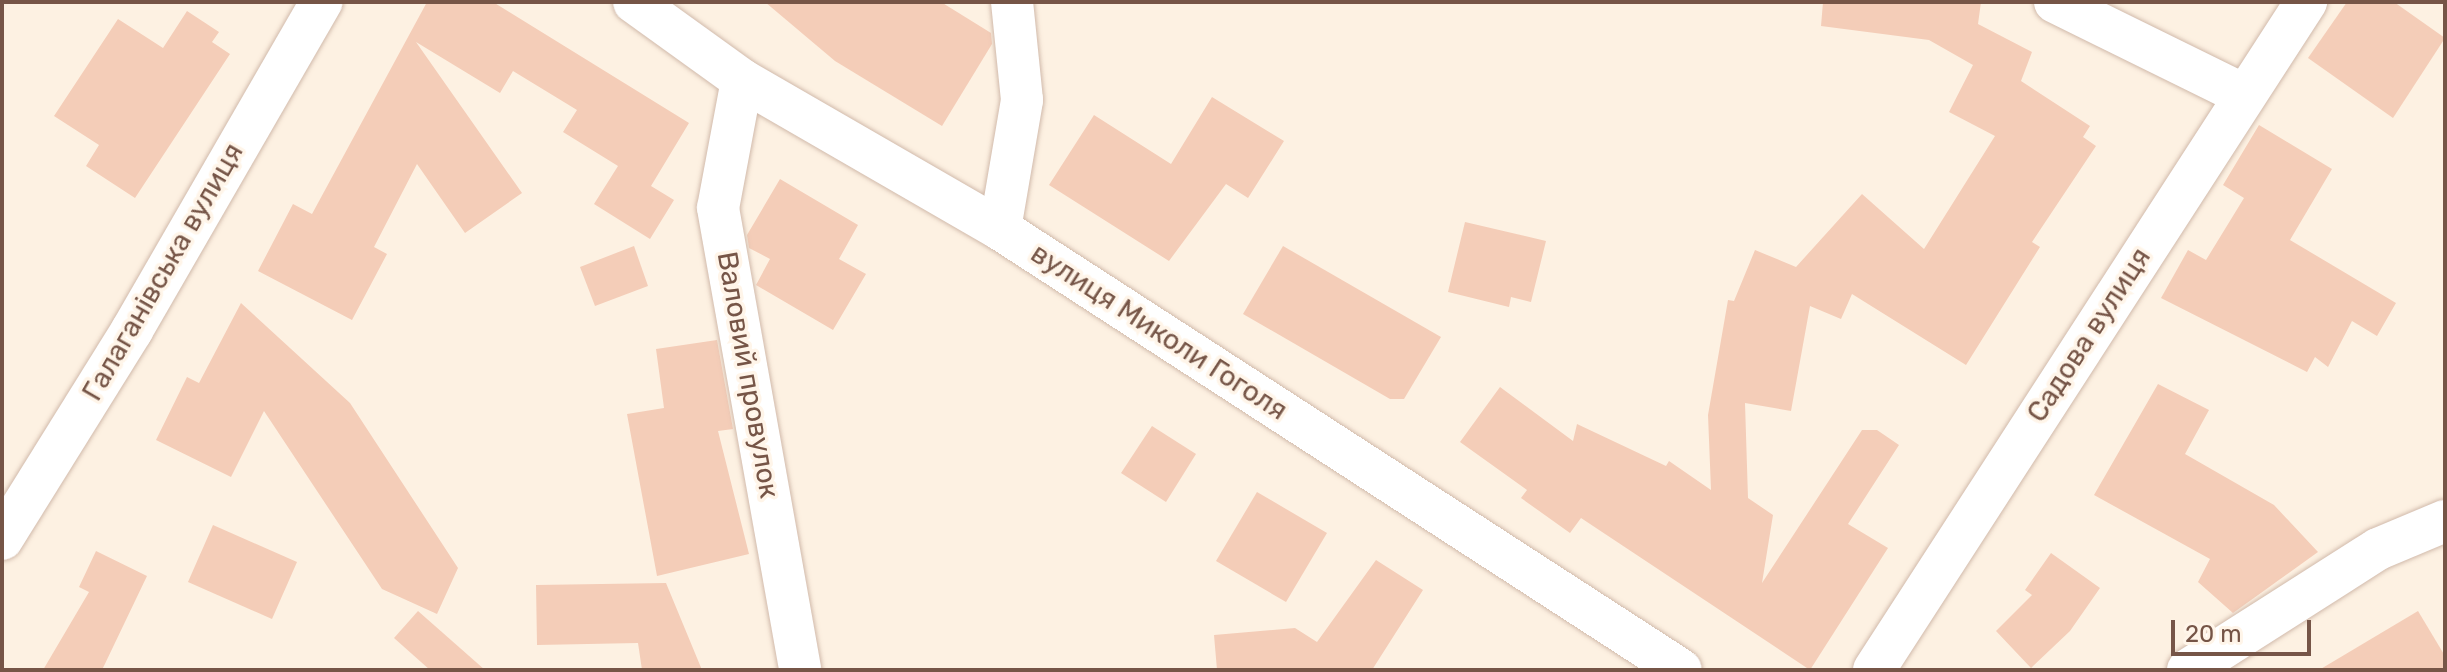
<!DOCTYPE html>
<html>
<head>
<meta charset="utf-8">
<style>
	body { margin:0 }
	#map { position:relative; width:2447px; height:672px; overflow:hidden; background:#fdf1e2; font-family:Rubik,sans-serif }
	div>[style] { position:absolute }
	.building>* { inset:0; background:#f4cdb8 }
	.roads { filter:drop-shadow(0 0 2px #d1baab) drop-shadow(0 0 2px #d1baab) }
	.street>* { height:42px; margin:-21px; padding:0 21px; transform-origin:21px; border-radius:21px; background:#fff }
	span { translate:-50% -50%; white-space:nowrap; text-align:center; line-height:1.15; -webkit-text-stroke:7px #fff5e9; paint-order:stroke }
	.street-label { font-size:28px; color:#765547 }
	.frame { position:absolute; inset:0; border:4px solid #765547; pointer-events:none }
	.scale { position:absolute; left:2171px; top:620px; width:140px; height:36px; box-sizing:border-box; border:4px solid #765547; border-top:0; padding-left:10px; font-size:24px; line-height:28px; white-space:nowrap; color:#765547; -webkit-text-stroke:6px #fff5e9; paint-order:stroke }
</style>
</head>
<body>
<div id="map">
	<div class="building">
		<div style="clip-path:polygon(427px 2px,493px 2px,689px 123px,651px 186px,674px 200px,650px 239px,594px 204px,618px 166px,563px 132px,577px 110px,513px 71px,500px 93px,416px 42px,522px 193px,465px 233px,417px 164px,374px 247px,387px 254px,352px 320px,258px 271px,293px 204px,312px 214px)"></div>
		<div style="clip-path:polygon(765px 2px,941px 2px,991px 33px,992px 44px,942px 126px,835px 61px)"></div>
		<div style="clip-path:polygon(1823px 2px,1981px 2px,1978px 24px,2032px 52px,2021px 81px,2090px 126px,2083px 137px,2096px 146px,2032px 242px,2040px 247px,1966px 365px,1852px 294px,1841px 319px,1810px 306px,1791px 411px,1745px 403px,1748px 498px,1773px 515px,1762px 583px,1862px 430px,1877px 430px,1899px 445px,1848px 524px,1888px 548px,1810px 670px,1581px 518px,1570px 533px,1521px 498px,1527px 490px,1460px 442px,1500px 387px,1573px 441px,1577px 424px,1666px 466px,1669px 461px,1711px 490px,1708px 415px,1728px 300px,1734px 301px,1755px 250px,1796px 267px,1862px 194px,1924px 249px,1995px 136px,1949px 112px,1973px 65px,1929px 40px,1821px 26px)"></div>
		<div style="clip-path:polygon(2347px 2px,2394px 2px,2445px 38px,2393px 118px,2308px 58px)"></div>
		<div style="clip-path:polygon(187px 11px,219px 32px,212px 42px,230px 54px,135px 198px,86px 166px,99px 145px,54px 116px,118px 19px,163px 48px)"></div>
		<div style="clip-path:polygon(1212px 97px,1284px 141px,1248px 198px,1226px 184px,1169px 261px,1049px 185px,1094px 115px,1171px 164px)"></div>
		<div style="clip-path:polygon(2259px 125px,2332px 169px,2290px 240px,2396px 303px,2377px 336px,2352px 321px,2328px 367px,2315px 357px,2307px 372px,2161px 298px,2188px 250px,2206px 260px,2244px 198px,2223px 185px)"></div>
		<div style="clip-path:polygon(780px 179px,858px 225px,839px 259px,866px 274px,833px 330px,756px 285px,770px 259px,749px 248px,747px 235px)"></div>
		<div style="clip-path:polygon(1465px 222px,1546px 241px,1531px 302px,1511px 297px,1509px 307px,1448px 292px)"></div>
		<div style="clip-path:polygon(634px 246px,648px 286px,595px 306px,580px 267px)"></div>
		<div style="clip-path:polygon(1283px 246px,1441px 337px,1404px 399px,1390px 399px,1243px 314px)"></div>
		<div style="clip-path:polygon(241px 303px,350px 403px,458px 568px,437px 614px,382px 589px,264px 411px,231px 477px,156px 440px,187px 377px,199px 383px)"></div>
		<div style="clip-path:polygon(717px 340px,733px 429px,718px 431px,749px 554px,657px 576px,627px 414px,664px 408px,656px 349px)"></div>
		<div style="clip-path:polygon(2158px 384px,2209px 410px,2185px 454px,2274px 505px,2318px 552px,2233px 613px,2198px 582px,2210px 559px,2094px 495px)"></div>
		<div style="clip-path:polygon(1152px 426px,1196px 454px,1166px 502px,1121px 473px)"></div>
		<div style="clip-path:polygon(1257px 492px,1327px 533px,1286px 602px,1216px 561px)"></div>
		<div style="clip-path:polygon(213px 525px,297px 562px,272px 619px,188px 582px)"></div>
		<div style="clip-path:polygon(96px 551px,147px 576px,102px 670px,43px 670px,89px 592px,79px 587px)"></div>
		<div style="clip-path:polygon(2051px 553px,2100px 588px,2070px 631px,2031px 668px,1996px 631px,2032px 595px,2025px 590px)"></div>
		<div style="clip-path:polygon(1376px 560px,1423px 590px,1372px 670px,1217px 670px,1214px 635px,1295px 628px,1317px 642px)"></div>
		<div style="clip-path:polygon(666px 583px,702px 670px,642px 670px,638px 643px,537px 645px,536px 585px)"></div>
		<div style="clip-path:polygon(418px 611px,485px 670px,430px 670px,394px 638px)"></div>
		<div style="clip-path:polygon(2418px 611px,2445px 656px,2445px 670px,2319px 670px)"></div>
	</div>
	<div class="roads">
		<div class="street">
			<div style="left:634px;top:2px;width:133px;rotate:35.8deg"></div>
			<div style="left:742px;top:80px;width:298px;rotate:30deg"></div>
			<div style="left:1000px;top:229px;width:811px;rotate:32.93deg"></div>
			<div style="left:2055px;top:2px;width:211px;rotate:26.2deg"></div>
			<div style="left:742px;top:80px;width:130px;rotate:100.6deg"></div>
			<div style="left:718px;top:208px;width:469px;rotate:79.9deg"></div>
			<div style="left:1000px;top:229px;width:131px;rotate:-80.3deg"></div>
			<div style="left:1022px;top:100px;width:99px;rotate:-95.8deg"></div>
			<div style="left:2px;top:539px;width:246px;rotate:-58.1deg"></div>
			<div style="left:132px;top:330px;width:379px;rotate:-60deg"></div>
			<div style="left:1874px;top:670px;width:796px;rotate:-57.11deg"></div>
			<div style="left:2188px;top:670px;width:225px;rotate:-32.5deg"></div>
			<div style="left:2378px;top:549px;width:73px;rotate:-22.7deg"></div>
		</div>
	</div>
	<div class="street-label">
		<span style="left:163px;top:272px;rotate:-60deg">Галаганівська вулиця</span>
		<span style="left:1159px;top:332px;rotate:33deg">вулиця Миколи Гоголя</span>
		<span style="left:2089px;top:335px;rotate:-57deg">Садова вулиця</span>
		<span style="left:748px;top:375px;rotate:80deg">Валовий провулок</span>
	</div>
	<div class="frame"></div>
	<div class="scale">20 m</div>
</div>
</body>
</html>
